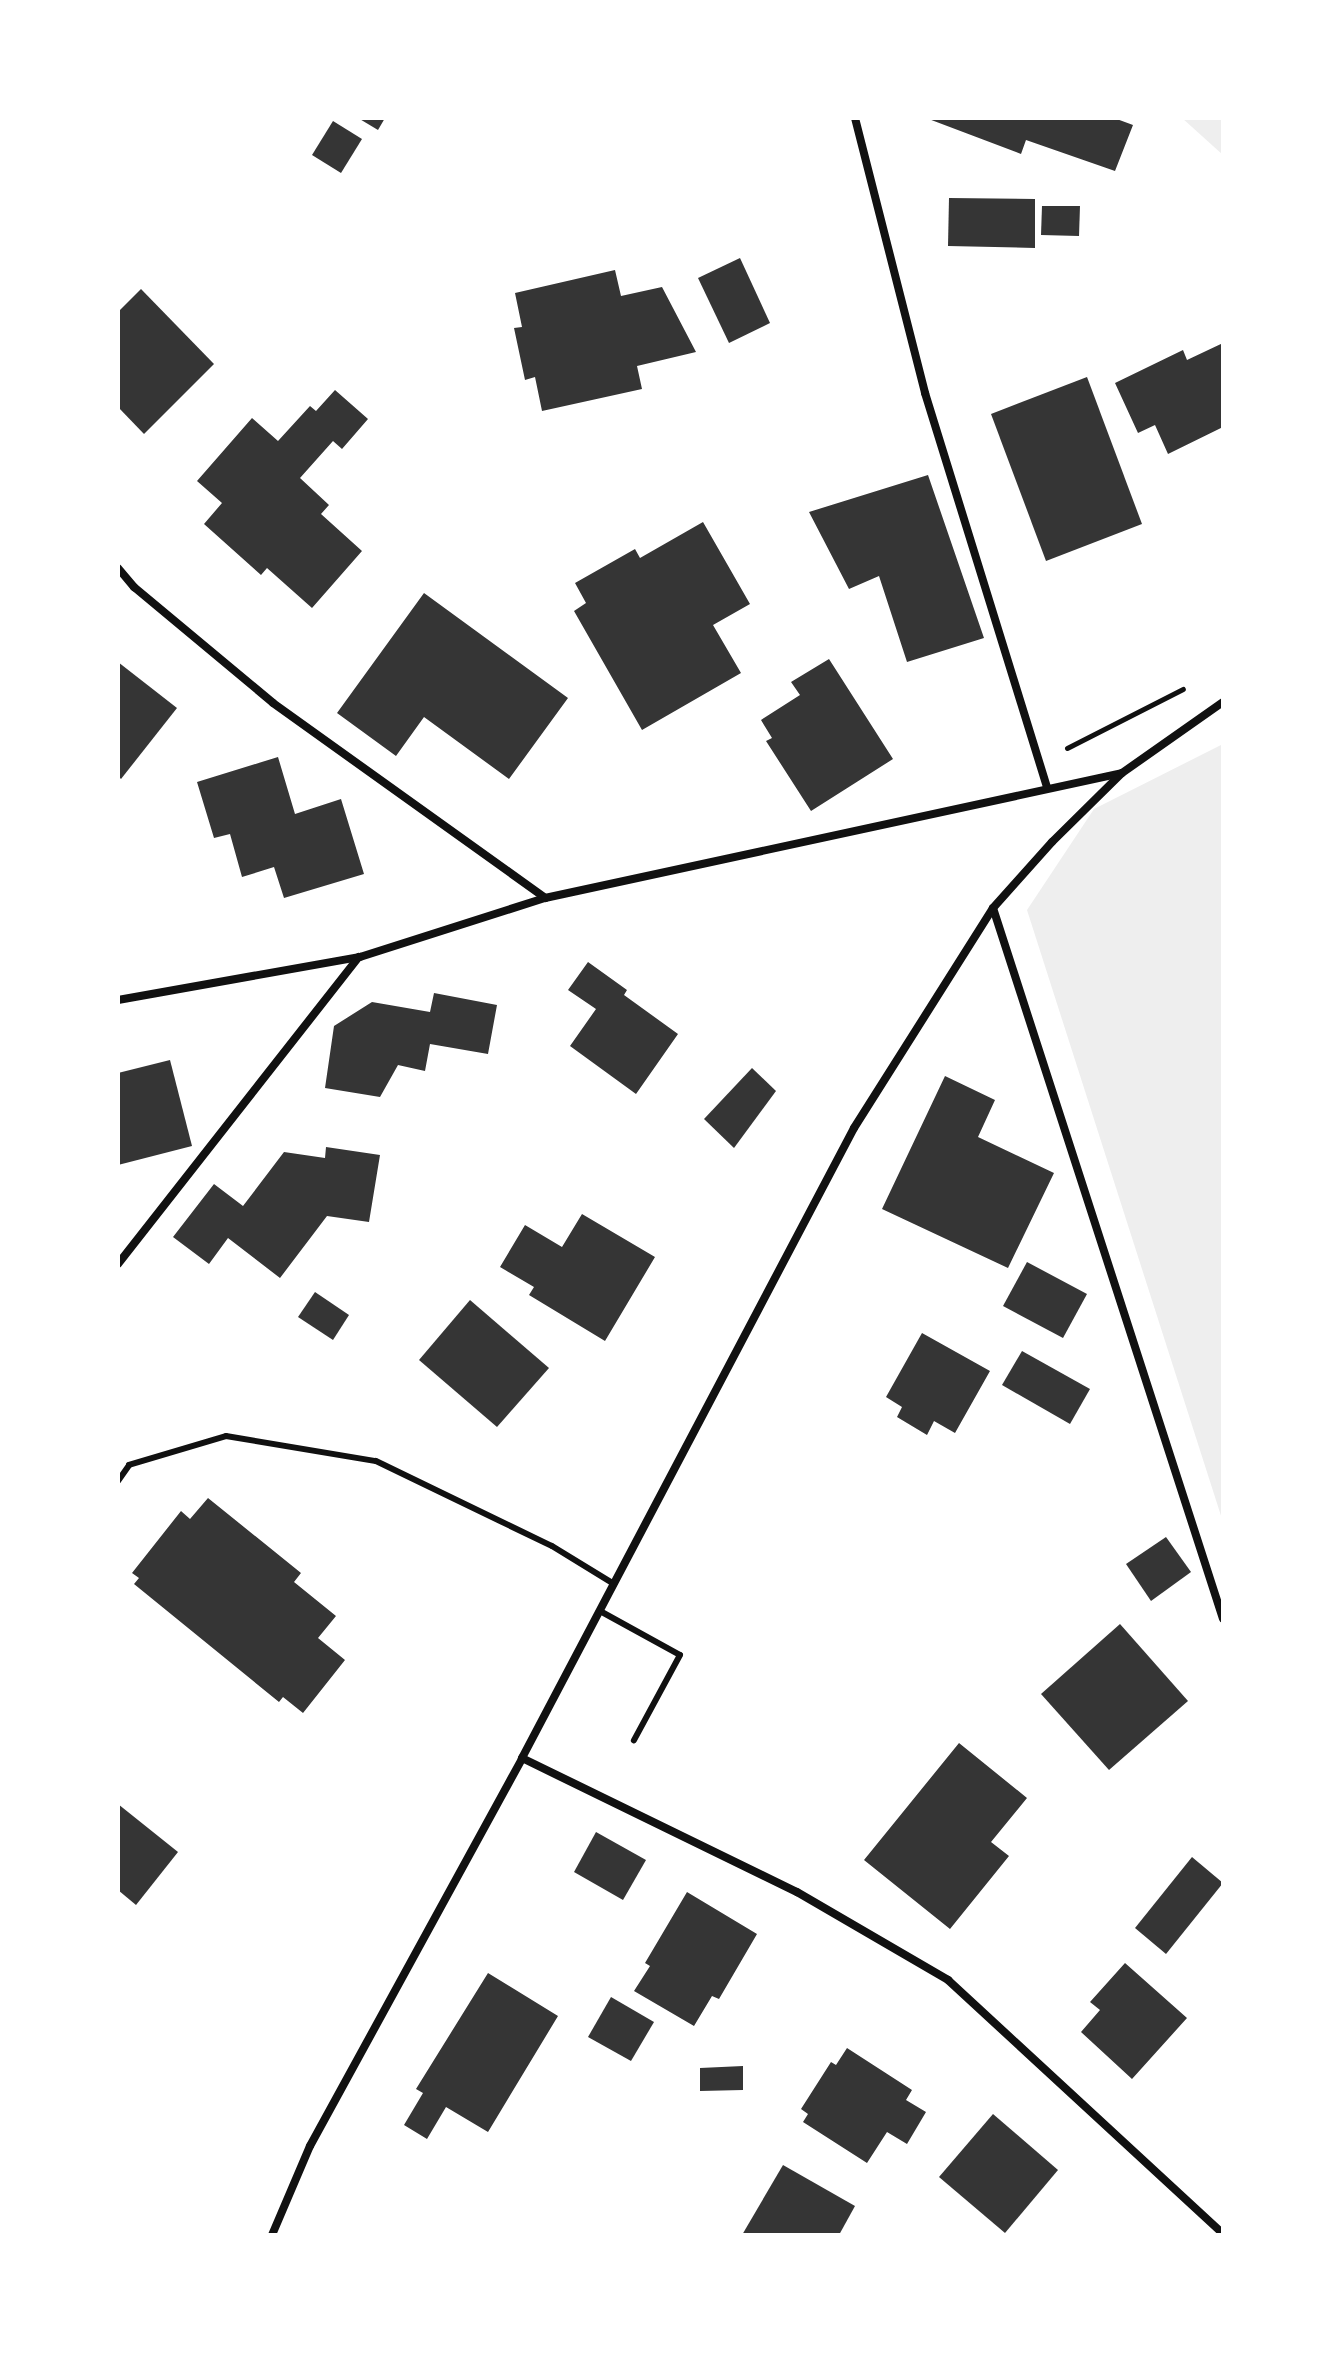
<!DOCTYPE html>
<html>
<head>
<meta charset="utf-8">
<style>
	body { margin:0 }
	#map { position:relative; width:1341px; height:2353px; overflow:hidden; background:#fff; font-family:Jost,sans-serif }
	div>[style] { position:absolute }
	.green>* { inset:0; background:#eee }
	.building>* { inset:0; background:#353535 }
	.path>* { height:5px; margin:-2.5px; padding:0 2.5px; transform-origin:2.5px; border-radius:2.5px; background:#111 }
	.service>* { height:6px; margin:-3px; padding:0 3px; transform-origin:3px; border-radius:3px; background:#111 }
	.minor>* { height:8px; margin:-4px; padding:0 4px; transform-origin:4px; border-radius:4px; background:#111 }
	span { translate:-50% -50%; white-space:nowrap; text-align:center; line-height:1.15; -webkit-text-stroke:7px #fff; paint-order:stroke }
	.frame { position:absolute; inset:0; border:120px solid #fff; pointer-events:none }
</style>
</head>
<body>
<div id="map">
	<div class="green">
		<div style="clip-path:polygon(1182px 118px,1223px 118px,1223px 155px)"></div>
		<div style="clip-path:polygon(1223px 744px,1223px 1522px,1027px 910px,1094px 809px)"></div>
	</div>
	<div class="building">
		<div style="clip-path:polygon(358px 118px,385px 118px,378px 130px)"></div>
		<div style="clip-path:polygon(926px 118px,1114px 118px,1133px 125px,1115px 171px,1026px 140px,1021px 154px)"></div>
		<div style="clip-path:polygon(333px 121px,362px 139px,341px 173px,312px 155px)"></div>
		<div style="clip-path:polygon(949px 198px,1035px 199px,1035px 248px,948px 246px)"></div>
		<div style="clip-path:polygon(1042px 206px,1080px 206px,1079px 236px,1041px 235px)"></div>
		<div style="clip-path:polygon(740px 258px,770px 323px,729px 343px,698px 278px)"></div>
		<div style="clip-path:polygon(615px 270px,621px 296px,662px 287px,696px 352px,637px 366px,642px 389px,542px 411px,535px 377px,525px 380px,514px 328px,522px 327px,515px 293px)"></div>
		<div style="clip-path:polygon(141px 289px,214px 364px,144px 434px,118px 407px,118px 312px)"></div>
		<div style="clip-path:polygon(1223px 343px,1223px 427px,1168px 454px,1155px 425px,1138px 433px,1115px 383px,1183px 350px,1187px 360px)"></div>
		<div style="clip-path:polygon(1087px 377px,1142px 524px,1046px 561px,991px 414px)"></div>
		<div style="clip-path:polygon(335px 390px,368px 419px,342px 449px,333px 441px,300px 478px,329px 505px,321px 514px,362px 551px,312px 608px,267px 568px,261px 575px,204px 524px,222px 503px,197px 481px,252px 418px,278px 441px,310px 406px,316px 411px)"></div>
		<div style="clip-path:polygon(928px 475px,984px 638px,907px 662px,879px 576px,849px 589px,809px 512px)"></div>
		<div style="clip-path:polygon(703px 522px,750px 604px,713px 625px,741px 673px,642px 730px,574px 611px,586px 603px,575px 583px,635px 549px,640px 558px)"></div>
		<div style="clip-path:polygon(424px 593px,568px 698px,509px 779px,424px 717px,396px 756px,337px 713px)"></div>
		<div style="clip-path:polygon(829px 659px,893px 759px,811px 811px,766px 741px,772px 738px,761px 720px,800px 695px,791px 682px)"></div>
		<div style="clip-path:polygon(118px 662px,177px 708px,121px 779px,118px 776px)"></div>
		<div style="clip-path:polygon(278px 757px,295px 814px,341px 799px,364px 874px,284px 898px,274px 867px,242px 877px,230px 834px,214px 838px,197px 782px)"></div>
		<div style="clip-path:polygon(588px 962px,627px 990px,624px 995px,678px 1034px,636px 1094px,570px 1046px,596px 1009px,568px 990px)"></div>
		<div style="clip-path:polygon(434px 993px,497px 1005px,488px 1054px,430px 1044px,425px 1071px,398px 1065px,380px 1097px,325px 1088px,334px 1026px,372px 1002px,430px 1012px)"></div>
		<div style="clip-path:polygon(170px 1060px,192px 1146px,118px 1165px,118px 1073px)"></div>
		<div style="clip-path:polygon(752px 1068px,776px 1091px,734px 1148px,704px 1119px)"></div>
		<div style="clip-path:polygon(945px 1076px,995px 1100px,978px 1137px,1054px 1173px,1008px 1268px,882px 1209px)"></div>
		<div style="clip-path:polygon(326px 1147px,380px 1155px,369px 1222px,327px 1216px,280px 1278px,228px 1238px,209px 1264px,173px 1237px,214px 1184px,243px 1206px,284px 1152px,325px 1158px)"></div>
		<div style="clip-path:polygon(582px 1214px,655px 1257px,605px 1341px,529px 1295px,534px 1287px,500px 1267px,525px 1225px,562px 1247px)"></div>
		<div style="clip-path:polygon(1027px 1262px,1087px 1294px,1063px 1338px,1003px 1306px)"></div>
		<div style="clip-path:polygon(315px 1292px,349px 1315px,333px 1340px,298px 1317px)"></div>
		<div style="clip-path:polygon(470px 1300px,549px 1368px,497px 1427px,419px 1360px)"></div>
		<div style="clip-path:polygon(922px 1333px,990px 1371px,955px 1433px,934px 1421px,927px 1435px,897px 1417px,902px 1407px,886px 1397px)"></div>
		<div style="clip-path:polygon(1022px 1351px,1090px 1389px,1070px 1424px,1002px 1385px)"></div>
		<div style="clip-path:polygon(208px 1498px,301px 1573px,294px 1582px,336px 1616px,318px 1638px,345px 1660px,303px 1713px,283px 1697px,279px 1702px,134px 1584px,139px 1578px,132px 1573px,181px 1511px,190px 1519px)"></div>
		<div style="clip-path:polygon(1166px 1537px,1191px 1572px,1151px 1601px,1126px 1564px)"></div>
		<div style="clip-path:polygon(1120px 1624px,1188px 1701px,1109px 1770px,1041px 1694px)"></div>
		<div style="clip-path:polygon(959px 1743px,1027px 1798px,991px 1842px,1009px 1856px,950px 1929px,864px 1860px)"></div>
		<div style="clip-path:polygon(118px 1804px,178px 1852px,136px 1905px,118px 1890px)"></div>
		<div style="clip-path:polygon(596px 1832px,646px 1860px,623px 1900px,574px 1872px)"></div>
		<div style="clip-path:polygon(1192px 1857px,1223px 1883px,1166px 1954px,1135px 1928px)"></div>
		<div style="clip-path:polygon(687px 1892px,757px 1934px,719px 1999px,712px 1996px,694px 2026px,634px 1991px,650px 1966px,645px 1963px)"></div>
		<div style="clip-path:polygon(1125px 1963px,1187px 2018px,1132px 2079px,1081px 2032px,1100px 2010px,1090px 2002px)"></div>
		<div style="clip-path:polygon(488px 1973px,558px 2016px,488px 2132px,446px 2107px,427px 2139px,404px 2125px,423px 2093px,416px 2089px)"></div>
		<div style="clip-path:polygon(611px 1997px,654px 2022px,631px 2061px,588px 2037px)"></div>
		<div style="clip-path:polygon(847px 2048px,912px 2090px,906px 2100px,926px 2112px,907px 2144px,887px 2132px,867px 2163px,803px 2122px,808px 2114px,801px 2109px,831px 2062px,836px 2065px)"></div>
		<div style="clip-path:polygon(743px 2066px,743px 2090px,700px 2091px,700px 2068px)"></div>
		<div style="clip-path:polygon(993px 2114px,1058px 2170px,1005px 2233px,939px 2177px)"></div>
		<div style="clip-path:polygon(783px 2165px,855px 2206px,839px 2235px,742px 2235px)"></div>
	</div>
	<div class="path">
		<div style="left:1067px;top:748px;width:130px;rotate:-27deg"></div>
	</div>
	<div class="service">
		<div style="left:118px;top:1481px;width:19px;rotate:-55deg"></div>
		<div style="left:129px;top:1465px;width:101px;rotate:-16.6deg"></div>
		<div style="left:226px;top:1436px;width:152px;rotate:9.5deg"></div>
		<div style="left:376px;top:1461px;width:195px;rotate:25.8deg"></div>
		<div style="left:552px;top:1546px;width:73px;rotate:31.5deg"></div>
		<div style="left:600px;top:1611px;width:91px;rotate:28.8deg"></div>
		<div style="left:680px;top:1655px;width:97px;rotate:118.4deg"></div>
	</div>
	<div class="minor">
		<div style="left:855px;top:118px;width:284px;rotate:75.7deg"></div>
		<div style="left:925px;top:393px;width:412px;rotate:72.8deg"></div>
		<div style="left:118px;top:568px;width:25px;rotate:50deg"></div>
		<div style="left:134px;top:587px;width:181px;rotate:39.8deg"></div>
		<div style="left:273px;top:703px;width:335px;rotate:35.6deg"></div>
		<div style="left:993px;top:908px;width:747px;rotate:72.07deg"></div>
		<div style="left:118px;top:1000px;width:246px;rotate:-10.1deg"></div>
		<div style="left:360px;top:957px;width:194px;rotate:-17.7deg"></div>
		<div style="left:545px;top:898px;width:590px;rotate:-12.22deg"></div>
		<div style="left:118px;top:1264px;width:390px;rotate:-51.9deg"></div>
		<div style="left:522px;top:1758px;width:306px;rotate:26deg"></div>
		<div style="left:797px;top:1892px;width:175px;rotate:30.2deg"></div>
		<div style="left:948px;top:1980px;width:374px;rotate:42.7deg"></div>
		<div style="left:272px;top:2235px;width:97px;rotate:-66.9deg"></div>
		<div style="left:310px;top:2146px;width:442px;rotate:-61.3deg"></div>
		<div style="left:522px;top:1758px;width:712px;rotate:-62.21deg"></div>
		<div style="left:854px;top:1128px;width:260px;rotate:-57.7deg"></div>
		<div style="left:993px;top:908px;width:89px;rotate:-48.2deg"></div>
		<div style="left:1052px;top:842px;width:98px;rotate:-44.6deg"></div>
		<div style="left:1122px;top:773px;width:123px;rotate:-35.1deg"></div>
	</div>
	<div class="frame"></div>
</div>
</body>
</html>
